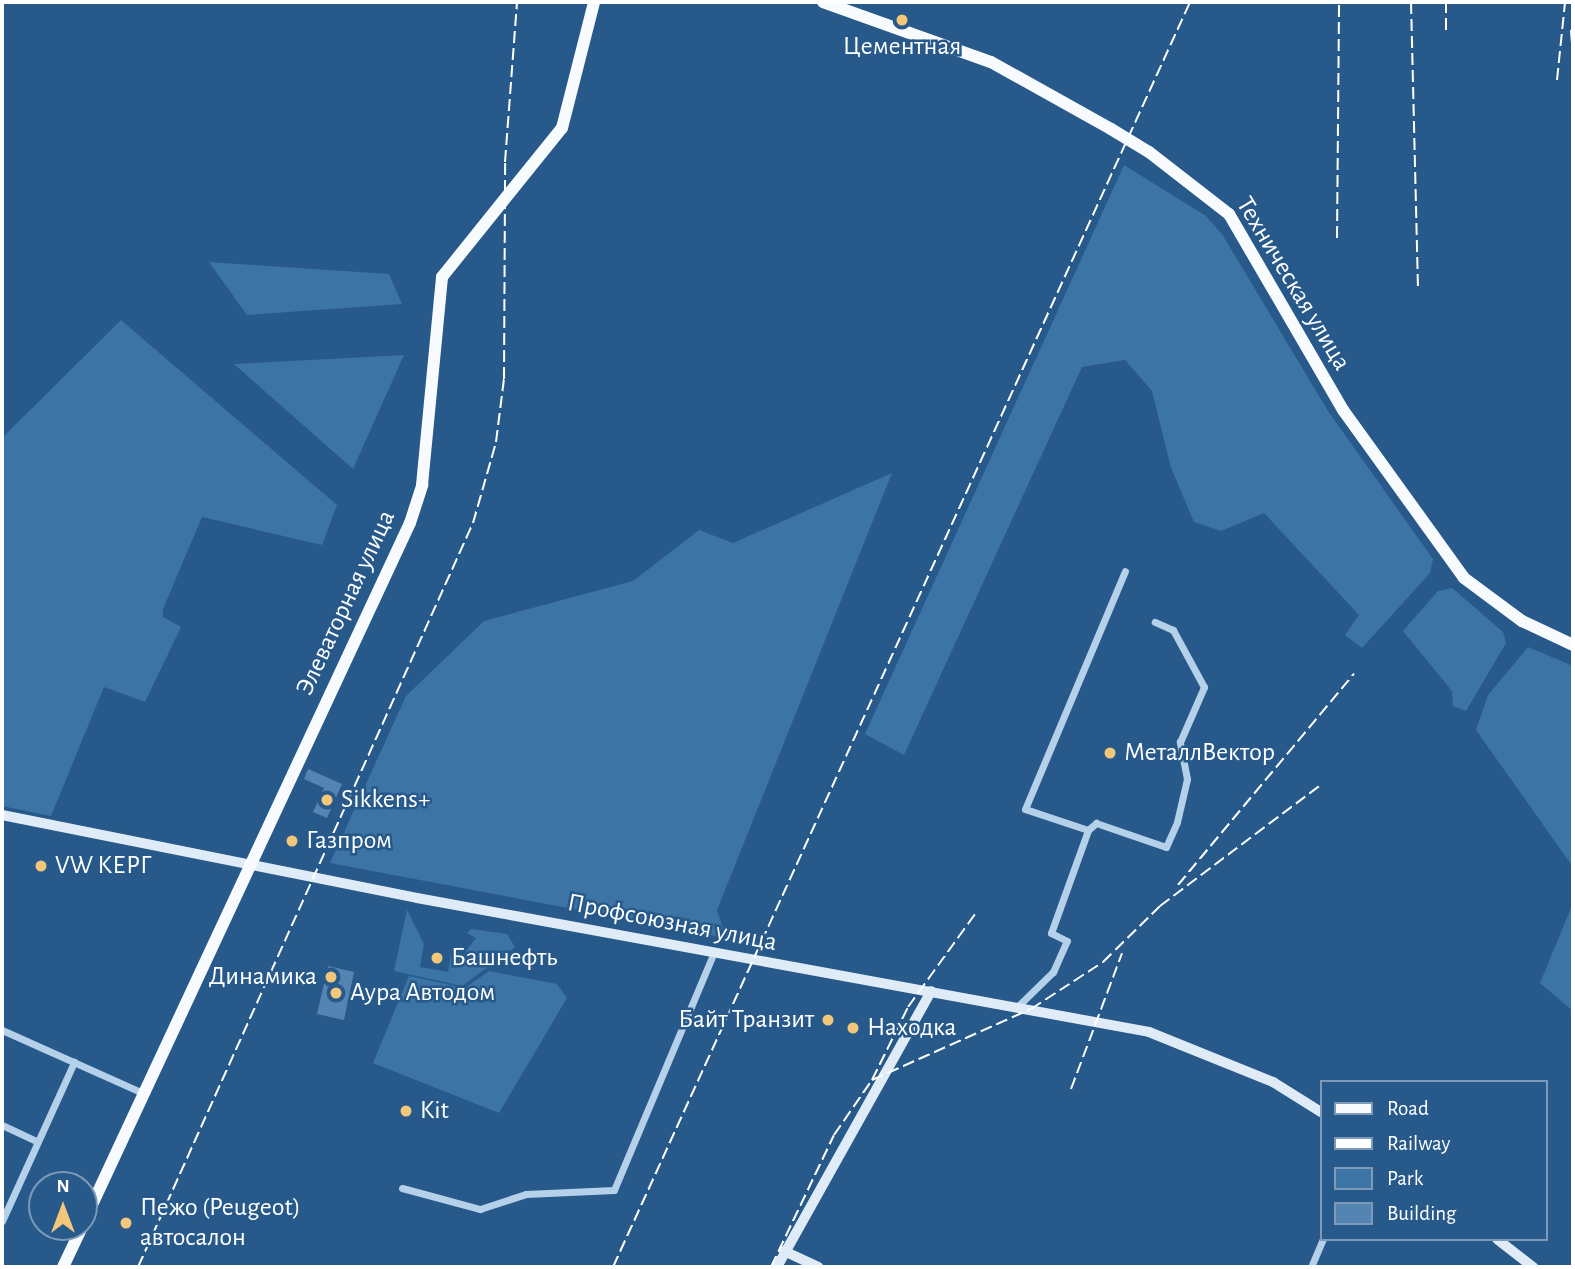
<!DOCTYPE html>
<html>
<head>
<meta charset="utf-8">
<style>
	body { margin:0 }
	#map { position:relative; width:1575px; height:1269px; overflow:hidden; background:#27598a; font-family:"Alegreya Sans",sans-serif }
	div>[style] { position:absolute }
	.green>* { inset:0; background:#3c74a6 }
	.building>* { inset:0; background:#5485b2 }
	.street>* { height:7px; margin:-3.5px; padding:0 3.5px; transform-origin:3.5px; border-radius:3.5px; background:#b5d0e9 }
	.secondary>* { height:10px; margin:-5px; padding:0 5px; transform-origin:5px; border-radius:5px; background:#dfecf8 }
	.primary>* { height:12px; margin:-6px; padding:0 6px; transform-origin:6px; border-radius:6px; background:#f8fbfe }
	.rail>* { height:2px; margin-top:-1px; transform-origin:0; background:repeating-linear-gradient(90deg,#fff 0 12px,transparent 0 17px) }
	.primary-bridge>* { height:12px; margin:-6px; padding:0 6px; transform-origin:6px; border-radius:6px; background:#f8fbfe }
	.dots>* { width:19px; height:19px; translate:-50% -50%; box-sizing:border-box; border:4px solid #27598a; border-radius:50% }
	span { translate:-50% -50%; white-space:nowrap; text-align:center; line-height:1.15; -webkit-text-stroke:5px #27598a; paint-order:stroke }
	.poi-label { font-size:26px; color:#fff }
	.left { translate:0 -50%; text-align:left }
	.right { translate:-100% -50%; text-align:right }
	.street-label { font-size:26px; color:#fff }
	.frame { position:absolute; inset:0; border:4px solid #fff; pointer-events:none }
	.legend { position:absolute; left:1320px; top:1080px; width:228px; height:161px; box-sizing:border-box; background:#27598a; border:2px solid #7d9bb9; margin:0; padding:9px 12px; list-style:none; font-size:21px; color:#fff }
	.legend li { display:flex; align-items:center; gap:14px; height:35px }
	.legend b { width:35px; border:2px solid #7d9bb9 }
	.north { position:absolute; left:28px; top:1171px; width:70px; height:70px; box-sizing:border-box; background:#27598a; border:2px solid #7d9bb9; border-radius:50%; rotate:0deg; font-size:19px; font-weight:700; line-height:28px; text-align:center; color:#fff }
	.north::after { content:''; display:block; margin:auto; width:24px; height:32px; background:#f2c77a; clip-path:polygon(50% 0,100% 100%,50% 72%,0 100%) }
</style>
</head>
<body>
<div id="map">
	<div class="green">
		<div style="clip-path:polygon(1124px 165px,1206px 216px,1222px 234px,1328px 411px,1433px 559px,1430px 573px,1362px 648px,1345px 635px,1359px 615px,1264px 513px,1221px 531px,1194px 522px,1171px 468px,1152px 391px,1125px 360px,1082px 367px,904px 755px,865px 734px)"></div>
		<div style="clip-path:polygon(209px 262px,389px 274px,402px 304px,247px 315px)"></div>
		<div style="clip-path:polygon(121px 320px,337px 505px,322px 545px,202px 517px,163px 609px,163px 617px,181px 627px,145px 702px,104px 687px,51px 816px,2px 806px,2px 438px)"></div>
		<div style="clip-path:polygon(404px 355px,353px 469px,234px 364px)"></div>
		<div style="clip-path:polygon(892px 473px,717px 910px,726px 938px,330px 863px,406px 696px,484px 621px,633px 581px,699px 530px,733px 543px)"></div>
		<div style="clip-path:polygon(1452px 588px,1503px 632px,1506px 643px,1466px 711px,1453px 706px,1452px 691px,1403px 631px,1438px 591px)"></div>
		<div style="clip-path:polygon(1528px 647px,1573px 666px,1573px 867px,1476px 730px,1488px 695px)"></div>
		<div style="clip-path:polygon(1573px 903px,1573px 1011px,1540px 983px)"></div>
		<div style="clip-path:polygon(407px 910px,424px 944px,420px 967px,448px 972px,451px 954px,460px 959px,476px 938px,467px 933px,471px 929px,507px 934px,515px 947px,462px 986px,394px 971px)"></div>
		<div style="clip-path:polygon(489px 971px,557px 984px,567px 998px,499px 1113px,373px 1063px,409px 976px,465px 988px)"></div>
	</div>
	<div class="building">
		<div style="clip-path:polygon(308px 769px,342px 784px,327px 818px,313px 812px,324px 788px,304px 779px)"></div>
		<div style="clip-path:polygon(328px 966px,354px 972px,344px 1020px,317px 1014px)"></div>
	</div>
	<div class="street">
		<div style="left:1088px;top:830px;width:11px;rotate:-41deg"></div>
		<div style="left:1096px;top:823px;width:74px;rotate:18.9deg"></div>
		<div style="left:1166px;top:847px;width:27px;rotate:-66deg"></div>
		<div style="left:1177px;top:822px;width:44px;rotate:-76.9deg"></div>
		<div style="left:1187px;top:779px;width:38px;rotate:-101deg"></div>
		<div style="left:1180px;top:742px;width:60px;rotate:-66.4deg"></div>
		<div style="left:1204px;top:687px;width:65px;rotate:-118.5deg"></div>
		<div style="left:1173px;top:630px;width:20px;rotate:-156deg"></div>
		<div style="left:1018px;top:1006px;width:49px;rotate:-44.2deg"></div>
		<div style="left:1053px;top:972px;width:34px;rotate:-66deg"></div>
		<div style="left:1067px;top:941px;width:18px;rotate:-153deg"></div>
		<div style="left:1051px;top:933px;width:109px;rotate:-70.2deg"></div>
		<div style="left:1088px;top:830px;width:66px;rotate:-161.6deg"></div>
		<div style="left:1025px;top:809px;width:258px;rotate:-67.2deg"></div>
		<div style="left:2px;top:1030px;width:154px;rotate:24.1deg"></div>
		<div style="left:2px;top:1125px;width:38px;rotate:25deg"></div>
		<div style="left:402px;top:1188px;width:81px;rotate:15.1deg"></div>
		<div style="left:480px;top:1209px;width:48px;rotate:-18.1deg"></div>
		<div style="left:526px;top:1194px;width:88px;rotate:-2.6deg"></div>
		<div style="left:614px;top:1190px;width:256px;rotate:-67.2deg"></div>
		<div style="left:2px;top:1221px;width:175px;rotate:-65.6deg"></div>
		<div style="left:1311px;top:1267px;width:30px;rotate:-67deg"></div>
	</div>
	<div class="secondary">
		<div style="left:2px;top:815px;width:423px;rotate:11.3deg"></div>
		<div style="left:417px;top:898px;width:744px;rotate:10.37deg"></div>
		<div style="left:1149px;top:1032px;width:134px;rotate:22deg"></div>
		<div style="left:1273px;top:1082px;width:57px;rotate:32deg"></div>
		<div style="left:1497px;top:1239px;width:46px;rotate:37.9deg"></div>
		<div style="left:784px;top:1251px;width:38px;rotate:25deg"></div>
		<div style="left:777px;top:1267px;width:316px;rotate:-60.8deg"></div>
	</div>
	<div class="primary">
		<div style="left:823px;top:2px;width:178px;rotate:19.7deg"></div>
		<div style="left:991px;top:62px;width:137px;rotate:29.2deg"></div>
		<div style="left:1149px;top:152px;width:101px;rotate:37.8deg"></div>
		<div style="left:1229px;top:214px;width:227px;rotate:59.8deg"></div>
		<div style="left:1343px;top:410px;width:207px;rotate:54.2deg"></div>
		<div style="left:1464px;top:578px;width:72px;rotate:36.6deg"></div>
		<div style="left:1522px;top:621px;width:56px;rotate:25.2deg"></div>
		<div style="left:84px;top:1222px;width:771px;rotate:-65deg"></div>
		<div style="left:410px;top:523px;width:40px;rotate:-72deg"></div>
		<div style="left:422px;top:485px;width:209px;rotate:-84.5deg"></div>
		<div style="left:442px;top:277px;width:191px;rotate:-51.2deg"></div>
		<div style="left:562px;top:128px;width:130px;rotate:-75.7deg"></div>
		<div style="left:63px;top:1267px;width:44px;rotate:-64.6deg"></div>
	</div>
	<div class="rail">
		<div style="left:1411px;top:2px;width:289px;rotate:88.6deg"></div>
		<div style="left:1446px;top:30px;width:28px;rotate:-90deg"></div>
		<div style="left:1571px;top:30px;width:31px;rotate:86deg"></div>
		<div style="left:1557px;top:80px;width:78px;rotate:-84.1deg"></div>
		<div style="left:1337px;top:238px;width:236px;rotate:-89.5deg"></div>
		<div style="left:1178px;top:885px;width:275px;rotate:-50.2deg"></div>
		<div style="left:872px;top:1080px;width:81px;rotate:-63.7deg"></div>
		<div style="left:908px;top:1007px;width:115px;rotate:-54.2deg"></div>
		<div style="left:1071px;top:1089px;width:145px;rotate:-69.4deg"></div>
		<div style="left:138px;top:1267px;width:816px;rotate:-65.76deg"></div>
		<div style="left:473px;top:523px;width:84px;rotate:-74.1deg"></div>
		<div style="left:496px;top:442px;width:64px;rotate:-82.8deg"></div>
		<div style="left:504px;top:379px;width:217px;rotate:-89.7deg"></div>
		<div style="left:505px;top:162px;width:160px;rotate:-85.7deg"></div>
		<div style="left:613px;top:1267px;width:1390px;rotate:-65.48deg"></div>
		<div style="left:771px;top:1267px;width:146px;rotate:-64.5deg"></div>
		<div style="left:834px;top:1135px;width:67px;rotate:-55.4deg"></div>
		<div style="left:872px;top:1080px;width:174px;rotate:-24.1deg"></div>
		<div style="left:1031px;top:1009px;width:86px;rotate:-33.1deg"></div>
		<div style="left:1103px;top:962px;width:80px;rotate:-44.5deg"></div>
		<div style="left:1160px;top:906px;width:203px;rotate:-37deg"></div>
	</div>
	<div class="primary-bridge">
		<div style="left:1111px;top:129px;width:44px;rotate:31.2deg"></div>
	</div>
	<div class="dots">
		<div style="left:902px;top:20px;background:#f2c77a"></div>
		<div style="left:1110px;top:753px;background:#f2c77a"></div>
		<div style="left:327px;top:800px;background:#f2c77a"></div>
		<div style="left:292px;top:841px;background:#f2c77a"></div>
		<div style="left:41px;top:866px;background:#f2c77a"></div>
		<div style="left:437px;top:958px;background:#f2c77a"></div>
		<div style="left:331px;top:977px;background:#f2c77a"></div>
		<div style="left:336px;top:993px;background:#f2c77a"></div>
		<div style="left:828px;top:1020px;background:#f2c77a"></div>
		<div style="left:853px;top:1028px;background:#f2c77a"></div>
		<div style="left:406px;top:1111px;background:#f2c77a"></div>
		<div style="left:126px;top:1223px;background:#f2c77a"></div>
	</div>
	<div class="poi-label">
		<span style="left:902px;top:47px">Цементная</span>
		<span class="left" style="left:1124px;top:753px">МеталлВектор</span>
		<span class="left" style="left:341px;top:800px">Sikkens+</span>
		<span class="left" style="left:306px;top:841px">Газпром</span>
		<span class="left" style="left:55px;top:866px">VW КЕРГ</span>
		<span class="left" style="left:451px;top:958px">Башнефть</span>
		<span class="right" style="left:317px;top:977px">Динамика</span>
		<span class="left" style="left:350px;top:993px">Аура Автодом</span>
		<span class="right" style="left:814px;top:1020px">Байт Транзит</span>
		<span class="left" style="left:867px;top:1028px">Находка</span>
		<span class="left" style="left:420px;top:1111px">Kit</span>
		<span class="left" style="left:140px;top:1223px">Пежо (Peugeot)<br>автосалон</span>
	</div>
	<div class="street-label">
		<span style="left:1293px;top:284px;rotate:59deg">Техническая улица</span>
		<span style="left:346px;top:603px;rotate:-65deg">Элеваторная улица</span>
		<span style="left:672px;top:923px;rotate:11deg">Профсоюзная улица</span>
	</div>
	<div class="frame"></div>
	<ul class="legend">
	<li><b style="height:9px;background:#f8fbfe"></b>Road</li>
	<li><b style="height:9px;background:#fff"></b>Railway</li>
	<li><b style="height:19px;background:#3c74a6"></b>Park</li>
	<li><b style="height:19px;background:#5485b2"></b>Building</li>
	</ul>
	<div class="north">N</div>
</div>
</body>
</html>
